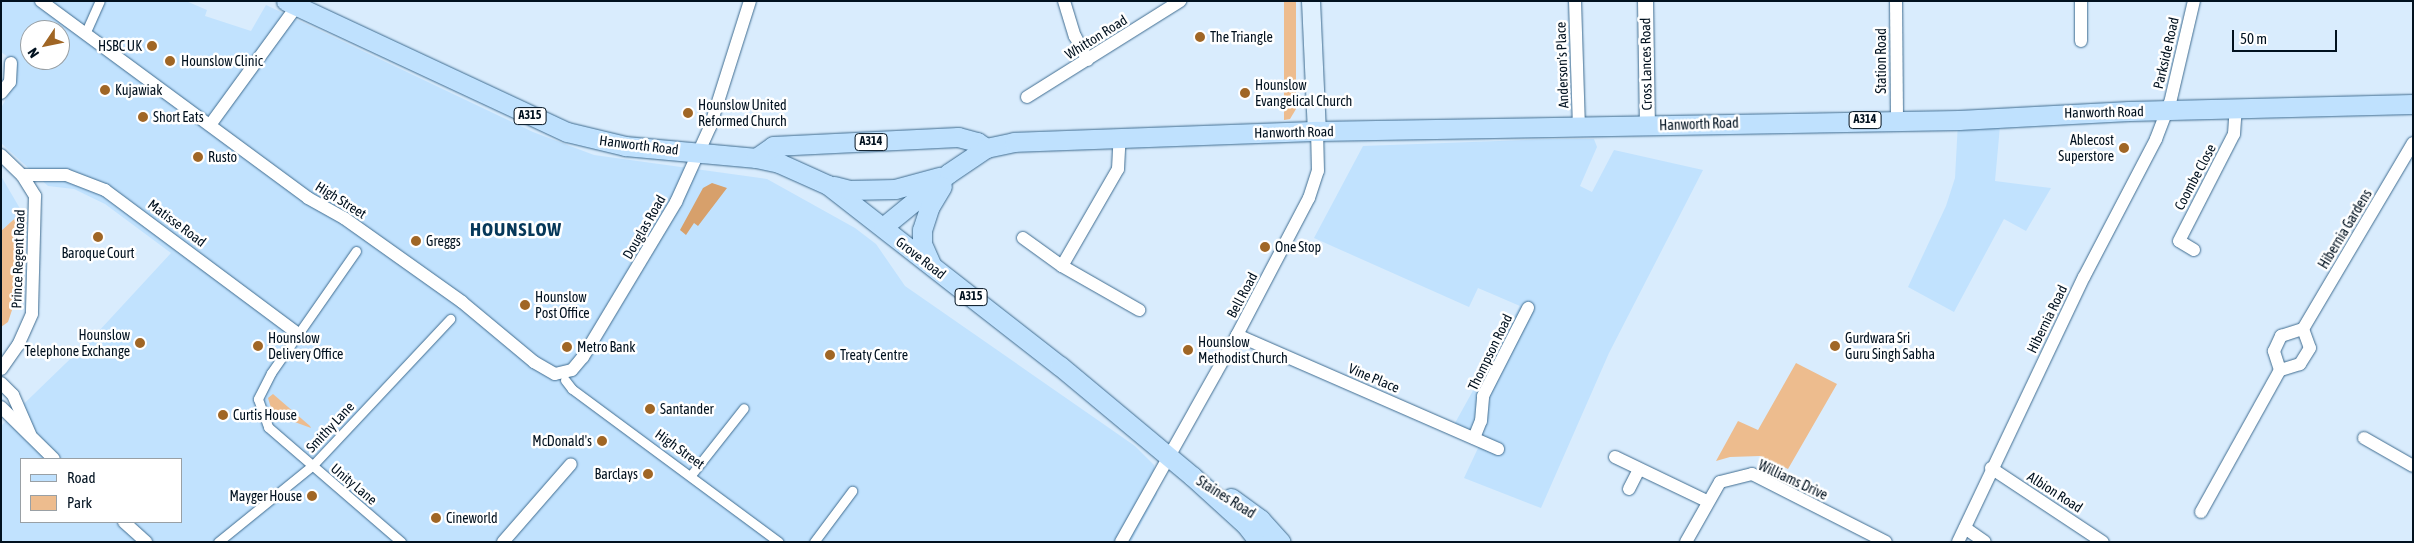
<!DOCTYPE html>
<html>
<head>
<meta charset="utf-8">
<style>
	body { margin:0 }
	#map { position:relative; width:2414px; height:543px; overflow:hidden; background:#d9ecfd; font-family:"Asap Condensed",sans-serif }
	div>[style] { position:absolute }
	.built>* { inset:0; background:#c1e2fe }
	.green>* { inset:0; background:#edbc8e }
	.forest>* { inset:0; background:#d7a06b }
	.roads { filter:drop-shadow(0 0 1px #3f6c90) drop-shadow(0 0 1px #3f6c90) }
	.pedestrian>* { height:9px; margin:-4.5px; padding:0 4.5px; transform-origin:4.5px; border-radius:4.5px; background:#fff }
	.minor>* { height:12px; margin:-6px; padding:0 6px; transform-origin:6px; border-radius:6px; background:#fff }
	.tertiary>* { height:15px; margin:-7.5px; padding:0 7.5px; transform-origin:7.5px; border-radius:7.5px; background:#fff }
	.secondary>* { height:18px; margin:-9px; padding:0 9px; transform-origin:9px; border-radius:9px; background:#dff0fe }
	.primary>* { height:19px; margin:-9.5px; padding:0 9.5px; transform-origin:9.5px; border-radius:9.5px; background:#bfe1fe }
	.dots>* { width:14px; height:14px; translate:-50% -50%; box-sizing:border-box; border:2px solid #fff; border-radius:50% }
	span { translate:-50% -50%; white-space:nowrap; text-align:center; line-height:1.15; -webkit-text-stroke:5px #fff; paint-order:stroke }
	.shield-label span { padding:1px 4px; background:#fff; border:1px solid; border-radius:4px; -webkit-text-stroke-width:0 }
	.shield-label { font-size:12px; color:#01111f; font-weight:700 }
	.street-label { font-size:14px; color:#01111f }
	.poi-label { font-size:14px; color:#01111f }
	.left { translate:0 -50%; text-align:left }
	.right { translate:-100% -50%; text-align:right }
	.district-label { font-size:19px; color:#063859; font-weight:700; letter-spacing:1px }
	.frame { position:absolute; inset:0; border:2px solid #01111f; pointer-events:none }
	.legend { position:absolute; left:20px; top:458px; width:162px; height:65px; box-sizing:border-box; background:#fff; border:1px solid #99a0a5; margin:0; padding:6px 9px; list-style:none; font-size:15px; color:#01111f }
	.legend li { display:flex; align-items:center; gap:10px; height:25px }
	.legend b { width:25px; border:1px solid #99a0a5 }
	.north { position:absolute; left:20px; top:20px; width:50px; height:50px; box-sizing:border-box; background:#fff; border:1px solid #99a0a5; border-radius:50%; rotate:236deg; font-size:14px; font-weight:700; line-height:20px; text-align:center; color:#01111f }
	.north::after { content:''; display:block; margin:auto; width:18px; height:22px; background:#a06625; clip-path:polygon(50% 0,100% 100%,50% 72%,0 100%) }
	.scale { position:absolute; left:2232px; top:30px; width:105px; height:22px; box-sizing:border-box; border:2px solid #01111f; border-top:0; padding-left:6px; font-size:15px; line-height:18px; white-space:nowrap; color:#01111f; -webkit-text-stroke:4px #fff; paint-order:stroke }
</style>
</head>
<body>
<div id="map">
	<div class="built">
		<div style="clip-path:polygon(evenodd,1px 1px,186px 1px,207px 10px,205px 16px,251px 31px,266px 5px,533px 132px,594px 155px,767px 179px,855px 228px,876px 244px,905px 286px,1135px 446px,1154px 465px,1157px 494px,1131px 542px,1px 542px,1px 426px,98px 332px,171px 253px,105px 204px,74px 189px,48px 186px,1px 143px,1px 108px,17px 79px,16px 63px,1px 52px,1px 1px,30px 30px,60px 30px,60px 60px,30px 60px,30px 30px,1px 1px,21px 459px,181px 459px,181px 522px,21px 522px,21px 459px)"></div>
		<div style="clip-path:polygon(2001px 115px,1995px 181px,2051px 188px,2026px 231px,2004px 219px,1954px 312px,1908px 287px,1946px 206px,1955px 178px,1958px 122px)"></div>
		<div style="clip-path:polygon(1550px 139px,1594px 139px,1597px 147px,1580px 186px,1592px 192px,1614px 150px,1703px 170px,1609px 353px,1541px 508px,1464px 478px,1479px 446px,1450px 432px,1520px 306px,1478px 288px,1469px 307px,1314px 238px,1363px 146px)"></div>
		<div style="clip-path:polygon(1px 176px,22px 212px,1px 231px)"></div>
	</div>
	<div class="green">
		<div style="clip-path:polygon(1284px 1px,1296px 1px,1296px 109px,1290px 119px,1284px 120px)"></div>
		<div style="clip-path:polygon(22px 212px,14px 304px,8px 322px,1px 327px,1px 231px)"></div>
		<div style="clip-path:polygon(1796px 363px,1837px 384px,1788px 469px,1760px 456px,1730px 457px,1716px 461px,1738px 421px,1758px 430px)"></div>
		<div style="clip-path:polygon(273px 394px,310px 426px,311px 428px,273px 414px,268px 398px)"></div>
	</div>
	<div class="forest">
		<div style="clip-path:polygon(712px 183px,727px 188px,698px 226px,694px 223px,686px 235px,680px 230px,703px 188px)"></div>
	</div>
	<div class="roads">
		<div class="pedestrian">
			<div style="left:85px;top:34px;width:36px;rotate:-66deg"></div>
			<div style="left:356px;top:251px;width:149px;rotate:124.9deg"></div>
			<div style="left:271px;top:373px;width:29px;rotate:117deg"></div>
			<div style="left:258px;top:399px;width:30px;rotate:70deg"></div>
			<div style="left:268px;top:427px;width:176px;rotate:40.8deg"></div>
			<div style="left:565px;top:380px;width:11px;rotate:52deg"></div>
			<div style="left:572px;top:389px;width:257px;rotate:36.5deg"></div>
			<div style="left:691px;top:475px;width:85px;rotate:-51.7deg"></div>
			<div style="left:218px;top:542px;width:121px;rotate:-39deg"></div>
			<div style="left:312px;top:466px;width:202px;rotate:-46.8deg"></div>
			<div style="left:814px;top:542px;width:64px;rotate:-53.3deg"></div>
		</div>
		<div class="minor">
			<div style="left:41px;top:1px;width:332px;rotate:36.4deg"></div>
			<div style="left:308px;top:198px;width:41px;rotate:29.1deg"></div>
			<div style="left:344px;top:218px;width:145px;rotate:35.4deg"></div>
			<div style="left:462px;top:302px;width:94px;rotate:39.8deg"></div>
			<div style="left:534px;top:362px;width:24px;rotate:30deg"></div>
			<div style="left:555px;top:374px;width:17px;rotate:-13deg"></div>
			<div style="left:572px;top:370px;width:17px;rotate:-50deg"></div>
			<div style="left:583px;top:357px;width:181px;rotate:-59deg"></div>
			<div style="left:676px;top:202px;width:82px;rotate:-65.6deg"></div>
			<div style="left:710px;top:127px;width:132px;rotate:-72.4deg"></div>
			<div style="left:1064px;top:1px;width:37px;rotate:73deg"></div>
			<div style="left:1075px;top:36px;width:27px;rotate:62deg"></div>
			<div style="left:1575px;top:1px;width:127px;rotate:88.2deg"></div>
			<div style="left:1896px;top:1px;width:119px;rotate:89.5deg"></div>
			<div style="left:2081px;top:1px;width:40px;rotate:90deg"></div>
			<div style="left:1px;top:93px;width:14px;rotate:-51deg"></div>
			<div style="left:10px;top:82px;width:19px;rotate:-87deg"></div>
			<div style="left:1027px;top:97px;width:181px;rotate:-32.1deg"></div>
			<div style="left:210px;top:125px;width:146px;rotate:-53.9deg"></div>
			<div style="left:1px;top:155px;width:29px;rotate:44deg"></div>
			<div style="left:22px;top:175px;width:25px;rotate:58deg"></div>
			<div style="left:35px;top:196px;width:118px;rotate:91.5deg"></div>
			<div style="left:32px;top:314px;width:34px;rotate:114deg"></div>
			<div style="left:18px;top:345px;width:29px;rotate:125deg"></div>
			<div style="left:22px;top:175px;width:44px"></div>
			<div style="left:66px;top:175px;width:42px;rotate:21deg"></div>
			<div style="left:105px;top:190px;width:241px;rotate:36.7deg"></div>
			<div style="left:1023px;top:238px;width:48px;rotate:35.7deg"></div>
			<div style="left:1062px;top:266px;width:112px;rotate:-60deg"></div>
			<div style="left:1118px;top:169px;width:33px;rotate:-87deg"></div>
			<div style="left:2194px;top:250px;width:17px;rotate:-149deg"></div>
			<div style="left:2179px;top:241px;width:120px;rotate:-62.8deg"></div>
			<div style="left:2234px;top:134px;width:26px;rotate:-86deg"></div>
			<div style="left:1062px;top:266px;width:89px;rotate:29.7deg"></div>
			<div style="left:2303px;top:329px;width:216px;rotate:-59.4deg"></div>
			<div style="left:2303px;top:329px;width:20px;rotate:70deg"></div>
			<div style="left:2310px;top:348px;width:19px;rotate:122deg"></div>
			<div style="left:2300px;top:364px;width:21px;rotate:163deg"></div>
			<div style="left:2280px;top:370px;width:20px;rotate:-108deg"></div>
			<div style="left:2274px;top:351px;width:17px;rotate:-65deg"></div>
			<div style="left:2281px;top:336px;width:23px;rotate:-18deg"></div>
			<div style="left:1237px;top:335px;width:285px;rotate:23.6deg"></div>
			<div style="left:1px;top:383px;width:17px;rotate:45deg"></div>
			<div style="left:13px;top:395px;width:43px;rotate:66.4deg"></div>
			<div style="left:1px;top:407px;width:74px;rotate:44.5deg"></div>
			<div style="left:1474px;top:438px;width:18px;rotate:-68deg"></div>
			<div style="left:1481px;top:421px;width:25px;rotate:-85deg"></div>
			<div style="left:1483px;top:396px;width:99px;rotate:-62.9deg"></div>
			<div style="left:2364px;top:438px;width:56px;rotate:29.7deg"></div>
			<div style="left:1615px;top:457px;width:102px;rotate:25.6deg"></div>
			<div style="left:1991px;top:468px;width:134px;rotate:33.5deg"></div>
			<div style="left:1629px;top:489px;width:22px;rotate:-63deg"></div>
			<div style="left:2201px;top:512px;width:162px;rotate:-60.9deg"></div>
			<div style="left:124px;top:522px;width:30px;rotate:42deg"></div>
			<div style="left:1965px;top:528px;width:24px;rotate:35deg"></div>
			<div style="left:503px;top:542px;width:103px;rotate:-48.9deg"></div>
			<div style="left:1121px;top:542px;width:237px;rotate:-60.7deg"></div>
			<div style="left:1237px;top:335px;width:155px;rotate:-62.3deg"></div>
			<div style="left:1309px;top:198px;width:28px;rotate:-72deg"></div>
			<div style="left:1318px;top:171px;width:40px;rotate:-91.4deg"></div>
			<div style="left:1686px;top:542px;width:69px;rotate:-60.5deg"></div>
			<div style="left:1720px;top:482px;width:33px;rotate:-14deg"></div>
			<div style="left:1752px;top:474px;width:150px;rotate:26.9deg"></div>
			<div style="left:1958px;top:542px;width:293px;rotate:-64.6deg"></div>
			<div style="left:2084px;top:277px;width:156px;rotate:-62.4deg"></div>
			<div style="left:2156px;top:139px;width:39px;rotate:-69deg"></div>
			<div style="left:2170px;top:103px;width:105px;rotate:-76.8deg"></div>
		</div>
		<div class="tertiary">
			<div style="left:1645px;top:1px;width:125px;rotate:89.1deg"></div>
		</div>
		<div class="secondary">
			<div style="left:1311px;top:1px;width:130px;rotate:87.4deg"></div>
		</div>
		<div class="primary">
			<div style="left:286px;top:1px;width:310px;rotate:25deg"></div>
			<div style="left:567px;top:132px;width:60px;rotate:13.6deg"></div>
			<div style="left:625px;top:146px;width:132px;rotate:5.2deg"></div>
			<div style="left:756px;top:158px;width:24px;rotate:12deg"></div>
			<div style="left:779px;top:163px;width:54px;rotate:24.2deg"></div>
			<div style="left:828px;top:185px;width:294px;rotate:38deg"></div>
			<div style="left:1060px;top:366px;width:172px;rotate:39.8deg"></div>
			<div style="left:1192px;top:476px;width:72px;rotate:42.2deg"></div>
			<div style="left:1245px;top:524px;width:23px;rotate:52deg"></div>
			<div style="left:756px;top:158px;width:21px;rotate:-35deg"></div>
			<div style="left:773px;top:146px;width:185px;rotate:-2.8deg"></div>
			<div style="left:958px;top:137px;width:20px;rotate:15deg"></div>
			<div style="left:977px;top:142px;width:11px;rotate:34deg"></div>
			<div style="left:834px;top:186px;width:16px;rotate:14deg"></div>
			<div style="left:850px;top:190px;width:45px;rotate:-1.3deg"></div>
			<div style="left:895px;top:189px;width:46px;rotate:-15.3deg"></div>
			<div style="left:883px;top:227px;width:85px;rotate:-39.3deg"></div>
			<div style="left:949px;top:173px;width:45px;rotate:-34deg"></div>
			<div style="left:986px;top:148px;width:29px;rotate:-12deg"></div>
			<div style="left:1014px;top:142px;width:303px;rotate:-2.1deg"></div>
			<div style="left:1317px;top:131px;width:642px;rotate:-0.98deg"></div>
			<div style="left:1959px;top:120px;width:170px;rotate:-3deg"></div>
			<div style="left:2129px;top:111px;width:284px;rotate:-1.4deg"></div>
			<div style="left:931px;top:264px;width:22px;rotate:-114deg"></div>
			<div style="left:922px;top:244px;width:14px;rotate:-90deg"></div>
			<div style="left:922px;top:230px;width:25px;rotate:-72deg"></div>
			<div style="left:930px;top:206px;width:23px;rotate:-59deg"></div>
			<div style="left:1231px;top:498px;width:36px;rotate:36deg"></div>
			<div style="left:1260px;top:519px;width:31px;rotate:48deg"></div>
		</div>
	</div>
	<div class="dots">
		<div style="left:1200px;top:37px;background:#a06625"></div>
		<div style="left:152px;top:46px;background:#a06625"></div>
		<div style="left:170px;top:61px;background:#a06625"></div>
		<div style="left:105px;top:90px;background:#a06625"></div>
		<div style="left:1245px;top:93px;background:#a06625"></div>
		<div style="left:688px;top:113px;background:#a06625"></div>
		<div style="left:143px;top:117px;background:#a06625"></div>
		<div style="left:2124px;top:148px;background:#a06625"></div>
		<div style="left:198px;top:157px;background:#a06625"></div>
		<div style="left:98px;top:237px;background:#a06625"></div>
		<div style="left:416px;top:241px;background:#a06625"></div>
		<div style="left:1265px;top:247px;background:#a06625"></div>
		<div style="left:525px;top:305px;background:#a06625"></div>
		<div style="left:140px;top:343px;background:#a06625"></div>
		<div style="left:258px;top:346px;background:#a06625"></div>
		<div style="left:1835px;top:346px;background:#a06625"></div>
		<div style="left:567px;top:347px;background:#a06625"></div>
		<div style="left:1188px;top:350px;background:#a06625"></div>
		<div style="left:830px;top:355px;background:#a06625"></div>
		<div style="left:650px;top:409px;background:#a06625"></div>
		<div style="left:223px;top:415px;background:#a06625"></div>
		<div style="left:602px;top:441px;background:#a06625"></div>
		<div style="left:648px;top:474px;background:#a06625"></div>
		<div style="left:312px;top:496px;background:#a06625"></div>
		<div style="left:436px;top:518px;background:#a06625"></div>
	</div>
	<div class="shield-label">
		<span style="left:530px;top:116px">A315</span>
		<span style="left:1865px;top:120px">A314</span>
		<span style="left:871px;top:142px">A314</span>
		<span style="left:971px;top:297px">A315</span>
	</div>
	<div class="street-label">
		<span style="left:1096px;top:37px;rotate:-32deg">Whitton Road</span>
		<span style="left:2166px;top:53px;rotate:-77deg">Parkside Road</span>
		<span style="left:1881px;top:61px;rotate:-90deg">Station Road</span>
		<span style="left:1646px;top:64px;rotate:-91deg">Cross Lances Road</span>
		<span style="left:1562px;top:65px;rotate:-92deg">Anderson's Place</span>
		<span style="left:2104px;top:112px;rotate:-1deg">Hanworth Road</span>
		<span style="left:1699px;top:124px;rotate:-2deg">Hanworth Road</span>
		<span style="left:1294px;top:132px;rotate:-1deg">Hanworth Road</span>
		<span style="left:639px;top:145px;rotate:7deg">Hanworth Road</span>
		<span style="left:2195px;top:177px;rotate:-62deg">Coombe Close</span>
		<span style="left:341px;top:200px;rotate:32deg">High Street</span>
		<span style="left:177px;top:223px;rotate:37deg">Matisse Road</span>
		<span style="left:644px;top:227px;rotate:-60deg">Douglas Road</span>
		<span style="left:2345px;top:229px;rotate:-59deg">Hibernia Gardens</span>
		<span style="left:921px;top:258px;rotate:38deg">Grove Road</span>
		<span style="left:18px;top:259px;rotate:-88deg">Prince Regent Road</span>
		<span style="left:1242px;top:295px;rotate:-62deg">Bell Road</span>
		<span style="left:2047px;top:319px;rotate:-64deg">Hibernia Road</span>
		<span style="left:1490px;top:352px;rotate:-64deg">Thompson Road</span>
		<span style="left:1374px;top:378px;rotate:23deg">Vine Place</span>
		<span style="left:330px;top:427px;rotate:-47deg">Smithy Lane</span>
		<span style="left:680px;top:449px;rotate:36deg">High Street</span>
		<span style="left:1793px;top:480px;rotate:25deg">Williams Drive</span>
		<span style="left:354px;top:484px;rotate:40deg">Unity Lane</span>
		<span style="left:2055px;top:492px;rotate:33deg">Albion Road</span>
		<span style="left:1226px;top:497px;rotate:32deg">Staines Road</span>
	</div>
	<div class="poi-label">
		<span class="left" style="left:1210px;top:37px">The Triangle</span>
		<span class="right" style="left:142px;top:46px">HSBC UK</span>
		<span class="left" style="left:181px;top:61px">Hounslow Clinic</span>
		<span class="left" style="left:1255px;top:93px">Hounslow<br>Evangelical Church</span>
		<span class="left" style="left:115px;top:90px">Kujawiak</span>
		<span class="left" style="left:698px;top:113px">Hounslow United<br>Reformed Church</span>
		<span class="left" style="left:153px;top:117px">Short Eats</span>
		<span class="right" style="left:2114px;top:148px">Ablecost<br>Superstore</span>
		<span class="left" style="left:208px;top:157px">Rusto</span>
		<span class="left" style="left:426px;top:241px">Greggs</span>
		<span class="left" style="left:1275px;top:247px">One Stop</span>
		<span style="left:98px;top:253px">Baroque Court</span>
		<span class="left" style="left:535px;top:305px">Hounslow<br>Post Office</span>
		<span class="right" style="left:130px;top:343px">Hounslow<br>Telephone Exchange</span>
		<span class="left" style="left:268px;top:346px">Hounslow<br>Delivery Office</span>
		<span class="left" style="left:1845px;top:346px">Gurdwara Sri<br>Guru Singh Sabha</span>
		<span class="left" style="left:1198px;top:350px">Hounslow<br>Methodist Church</span>
		<span class="left" style="left:577px;top:347px">Metro Bank</span>
		<span class="left" style="left:840px;top:355px">Treaty Centre</span>
		<span class="left" style="left:660px;top:409px">Santander</span>
		<span class="left" style="left:233px;top:415px">Curtis House</span>
		<span class="right" style="left:592px;top:441px">McDonald's</span>
		<span class="right" style="left:638px;top:474px">Barclays</span>
		<span class="right" style="left:302px;top:496px">Mayger House</span>
		<span class="left" style="left:446px;top:518px">Cineworld</span>
	</div>
	<div class="district-label">
		<span style="left:516px;top:230px">HOUNSLOW</span>
	</div>
	<div class="frame"></div>
	<ul class="legend">
	<li><b style="height:6px;background:#bfe1fe"></b>Road</li>
	<li><b style="height:14px;background:#edbc8e"></b>Park</li>
	</ul>
	<div class="north">N</div>
	<div class="scale">50 m</div>
</div>
</body>
</html>
